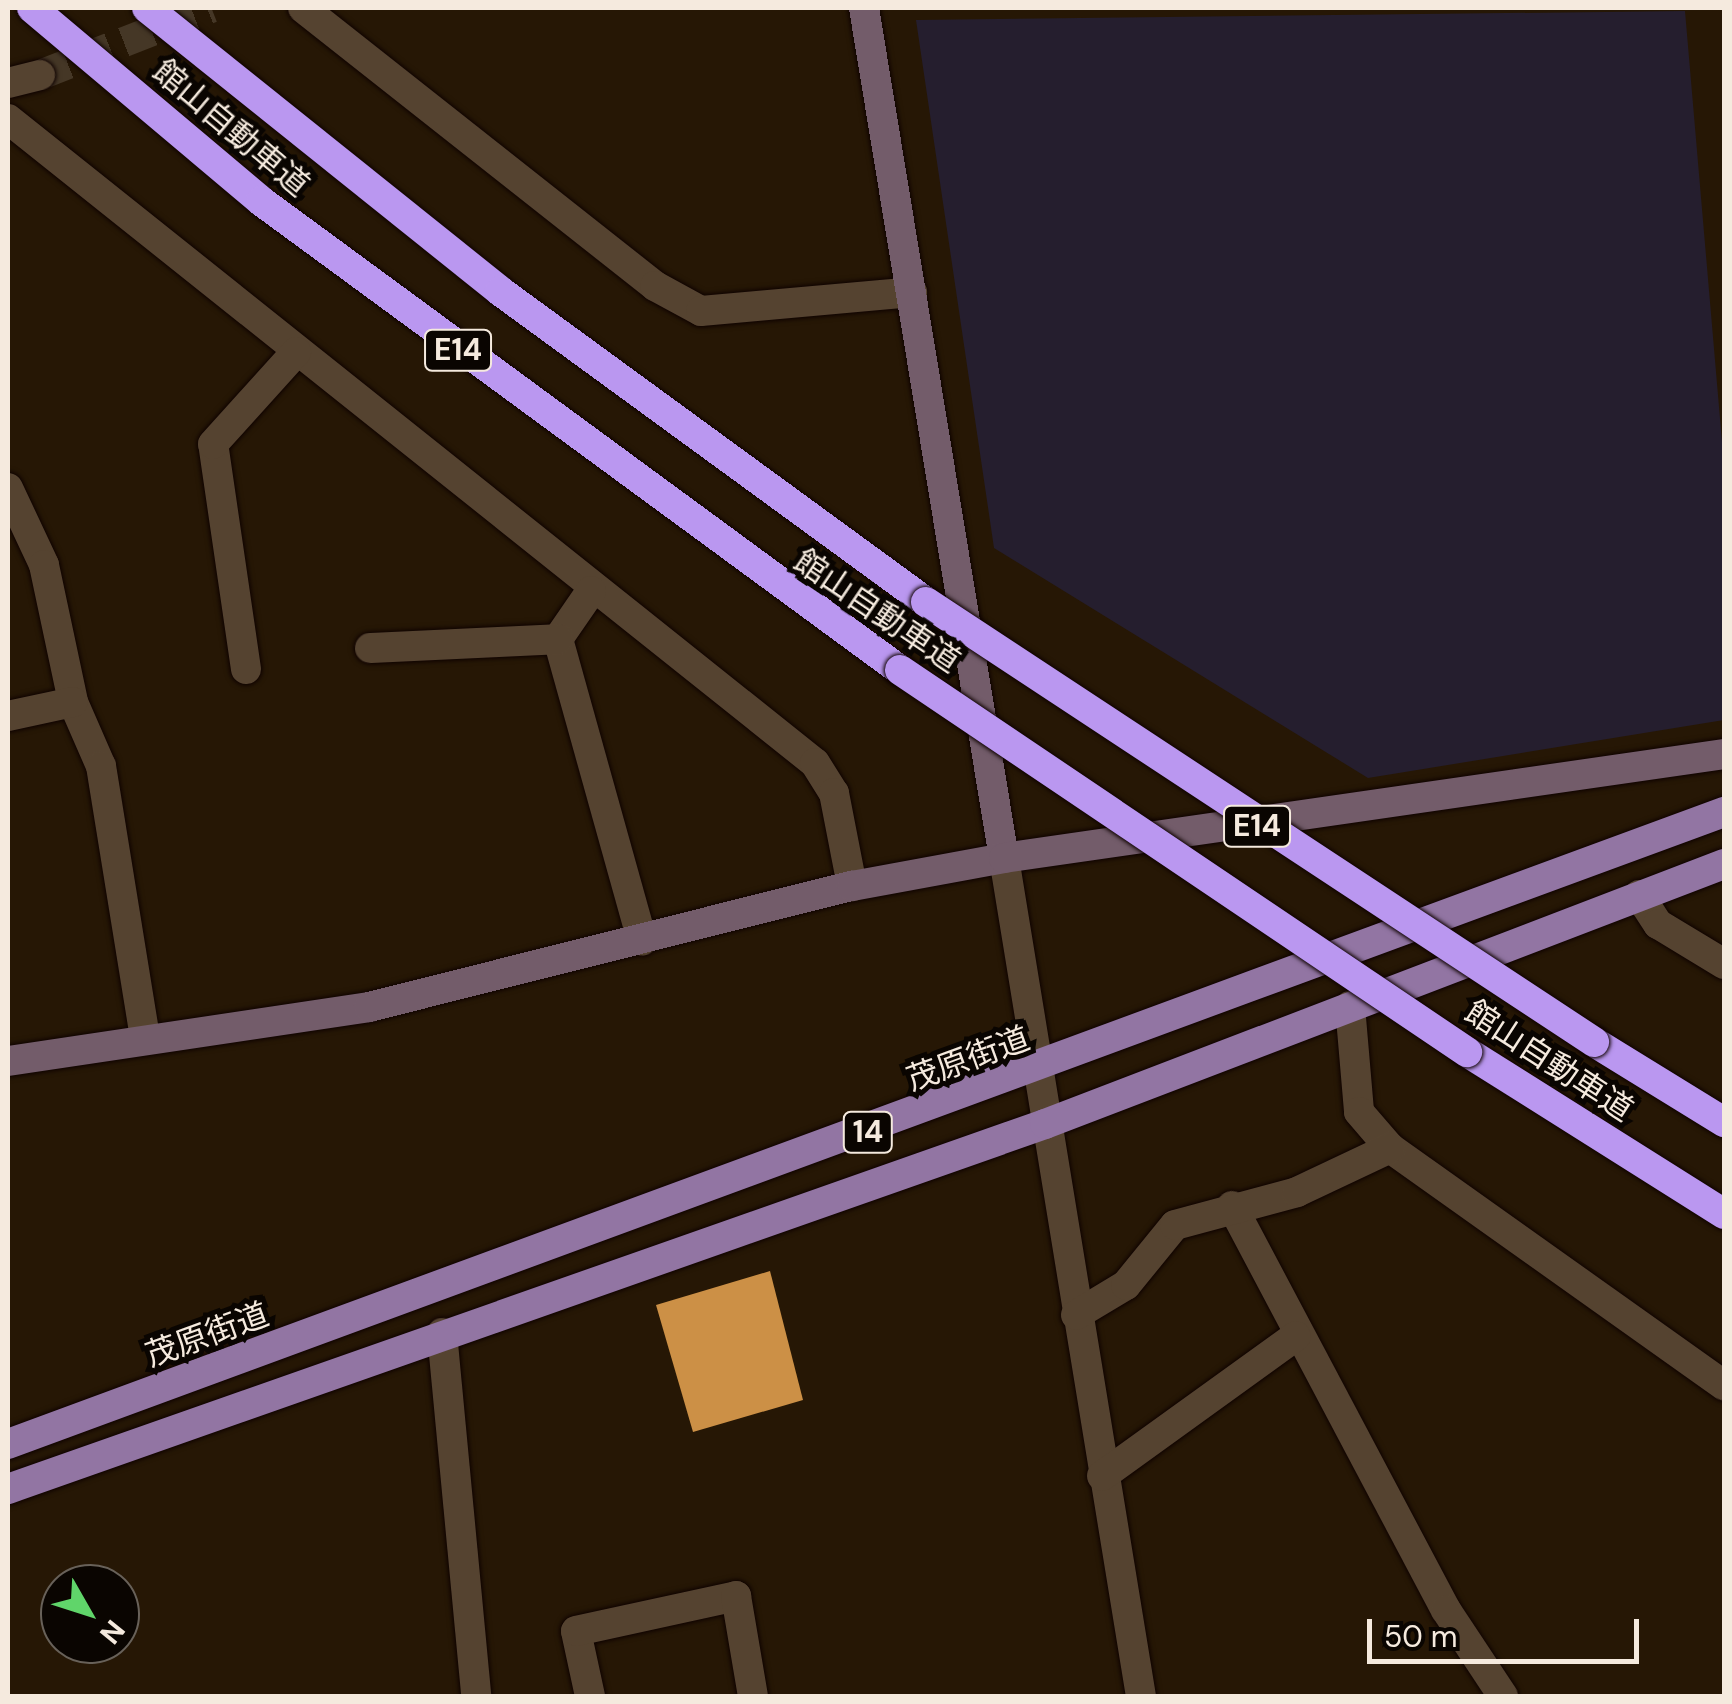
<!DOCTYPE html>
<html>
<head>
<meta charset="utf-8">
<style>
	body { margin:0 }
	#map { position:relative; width:1732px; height:1704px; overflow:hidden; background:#261705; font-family:"DM Sans","Noto Sans JP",sans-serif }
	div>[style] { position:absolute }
	.commercial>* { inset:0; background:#251e2e }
	.building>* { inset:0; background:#cc9046 }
	.street-tunnel>* { height:30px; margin-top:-15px; transform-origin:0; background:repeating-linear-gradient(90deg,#453726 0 30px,transparent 0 45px) }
	.roads { filter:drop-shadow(0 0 2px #0f0300) drop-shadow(0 0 2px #0f0300) }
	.street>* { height:30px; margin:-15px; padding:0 15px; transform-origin:15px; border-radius:15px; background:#554330 }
	.secondary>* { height:30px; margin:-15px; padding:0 15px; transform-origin:15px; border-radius:15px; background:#735c6a }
	.primary>* { height:30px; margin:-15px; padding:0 15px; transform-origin:15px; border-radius:15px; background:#9275a3 }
	.highway>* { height:30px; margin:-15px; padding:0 15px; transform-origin:15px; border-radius:15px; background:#ba97f0 }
	.bridges { filter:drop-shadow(0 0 2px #0f0300) drop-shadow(0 0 2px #0f0300) }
	.highway-bridge>* { height:30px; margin:-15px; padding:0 15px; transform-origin:15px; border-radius:15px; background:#ba97f0 }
	span { translate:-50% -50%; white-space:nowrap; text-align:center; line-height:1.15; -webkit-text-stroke:10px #0a0501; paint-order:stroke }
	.shield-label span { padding:2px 8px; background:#0a0501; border:2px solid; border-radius:8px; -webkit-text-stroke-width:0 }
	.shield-label { font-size:30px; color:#f5eade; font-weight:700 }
	.street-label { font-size:32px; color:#f5eade }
	.frame { position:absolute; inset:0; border:10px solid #f5eade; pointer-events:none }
	.north { position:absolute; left:40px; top:1564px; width:100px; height:100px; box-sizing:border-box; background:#0a0501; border:2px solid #686159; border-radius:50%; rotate:129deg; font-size:28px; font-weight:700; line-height:40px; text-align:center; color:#f5eade }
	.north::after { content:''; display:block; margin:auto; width:35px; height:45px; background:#60d56a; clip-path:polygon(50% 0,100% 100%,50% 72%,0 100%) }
	.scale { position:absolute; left:1367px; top:1619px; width:272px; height:45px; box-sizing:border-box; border:5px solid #f5eade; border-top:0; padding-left:12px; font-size:30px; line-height:35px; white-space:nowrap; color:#f5eade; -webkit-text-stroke:8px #0a0501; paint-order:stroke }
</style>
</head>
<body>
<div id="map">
	<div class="commercial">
		<div style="clip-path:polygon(1685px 11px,1724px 465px,1724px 720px,1368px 778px,994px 548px,916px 20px)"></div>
	</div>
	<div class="building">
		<div style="clip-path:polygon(770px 1271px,803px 1400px,693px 1432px,656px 1305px)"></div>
	</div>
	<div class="street-tunnel">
		<div style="left:40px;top:75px;width:184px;rotate:-21.4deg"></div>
	</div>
	<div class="roads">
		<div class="street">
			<div style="left:303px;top:8px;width:449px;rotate:38.3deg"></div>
			<div style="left:655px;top:286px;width:52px;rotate:28.5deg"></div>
			<div style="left:701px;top:311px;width:212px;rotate:-5.1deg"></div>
			<div style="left:8px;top:83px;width:33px;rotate:-14deg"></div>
			<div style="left:8px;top:119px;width:1032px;rotate:38.59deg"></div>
			<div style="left:815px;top:763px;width:36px;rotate:58deg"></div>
			<div style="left:834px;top:793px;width:95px;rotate:79deg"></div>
			<div style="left:8px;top:488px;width:85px;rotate:64.9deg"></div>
			<div style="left:44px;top:565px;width:140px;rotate:78deg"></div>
			<div style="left:73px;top:702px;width:70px;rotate:66.4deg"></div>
			<div style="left:101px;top:766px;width:276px;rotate:80.8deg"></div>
			<div style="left:591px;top:591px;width:58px;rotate:124.5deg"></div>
			<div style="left:558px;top:639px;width:313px;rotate:74.4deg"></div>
			<div style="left:370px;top:648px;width:188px;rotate:-2.7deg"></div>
			<div style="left:246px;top:669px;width:227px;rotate:-98.3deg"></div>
			<div style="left:213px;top:444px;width:124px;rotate:-47.9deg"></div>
			<div style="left:8px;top:716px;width:66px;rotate:-12.2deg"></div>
			<div style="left:1004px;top:858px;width:849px;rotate:80.72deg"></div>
			<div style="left:1639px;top:895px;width:35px;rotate:57deg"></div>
			<div style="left:1658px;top:924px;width:77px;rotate:31.2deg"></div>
			<div style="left:1350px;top:1006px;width:106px;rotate:85.1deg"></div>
			<div style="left:1359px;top:1112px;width:48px;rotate:49.3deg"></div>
			<div style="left:1390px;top:1148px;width:410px;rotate:35.4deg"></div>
			<div style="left:1232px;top:1206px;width:457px;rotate:62.1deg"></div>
			<div style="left:1446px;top:1610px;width:103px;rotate:56.5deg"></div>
			<div style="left:1076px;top:1315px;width:58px;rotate:-31deg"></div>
			<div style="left:1126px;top:1285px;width:77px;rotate:-50.8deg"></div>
			<div style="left:1175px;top:1225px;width:126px;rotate:-15.1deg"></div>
			<div style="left:1297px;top:1192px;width:103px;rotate:-25.3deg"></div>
			<div style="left:442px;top:1333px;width:365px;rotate:84.6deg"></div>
			<div style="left:1102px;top:1476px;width:239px;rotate:-35.8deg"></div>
			<div style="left:590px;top:1696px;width:66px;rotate:-102.2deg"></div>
			<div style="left:576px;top:1631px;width:164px;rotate:-12.3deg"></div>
			<div style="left:736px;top:1596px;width:101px;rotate:80.4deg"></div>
		</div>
		<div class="secondary">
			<div style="left:864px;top:8px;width:861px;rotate:80.65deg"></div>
			<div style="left:8px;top:1061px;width:365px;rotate:-8.5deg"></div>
			<div style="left:369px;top:1007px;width:498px;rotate:-14.1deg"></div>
			<div style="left:852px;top:886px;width:155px;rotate:-10.4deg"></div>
			<div style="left:1004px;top:858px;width:727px;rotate:-8.22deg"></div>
		</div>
		<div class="primary">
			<div style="left:8px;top:1444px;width:1829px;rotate:-20.22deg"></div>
			<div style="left:8px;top:1489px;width:1099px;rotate:-19.39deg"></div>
			<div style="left:1045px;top:1124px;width:727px;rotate:-20.95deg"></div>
		</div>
		<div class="highway">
			<div style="left:32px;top:8px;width:299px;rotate:40.1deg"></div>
			<div style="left:261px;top:201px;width:793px;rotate:36.28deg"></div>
			<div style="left:147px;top:8px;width:452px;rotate:38.7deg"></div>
			<div style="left:500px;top:291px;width:527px;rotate:36.13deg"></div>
			<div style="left:1594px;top:1042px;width:153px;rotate:31.6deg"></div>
			<div style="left:1467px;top:1052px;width:304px;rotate:32.2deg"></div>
		</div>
	</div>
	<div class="bridges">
		<div class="highway-bridge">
			<div style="left:926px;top:602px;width:800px;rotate:33.37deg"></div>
			<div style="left:900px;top:670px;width:684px;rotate:33.97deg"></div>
		</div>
	</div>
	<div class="shield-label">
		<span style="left:458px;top:350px">E14</span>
		<span style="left:1257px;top:826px">E14</span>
		<span style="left:868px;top:1132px">14</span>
	</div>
	<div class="street-label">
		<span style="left:231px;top:128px;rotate:40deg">館山自動車道</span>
		<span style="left:877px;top:611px;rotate:34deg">館山自動車道</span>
		<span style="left:968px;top:1059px;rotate:-20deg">茂原街道</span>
		<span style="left:1549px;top:1061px;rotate:33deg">館山自動車道</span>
		<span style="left:207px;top:1335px;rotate:-20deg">茂原街道</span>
	</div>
	<div class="frame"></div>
	<div class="north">N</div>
	<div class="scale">50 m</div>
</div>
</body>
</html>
